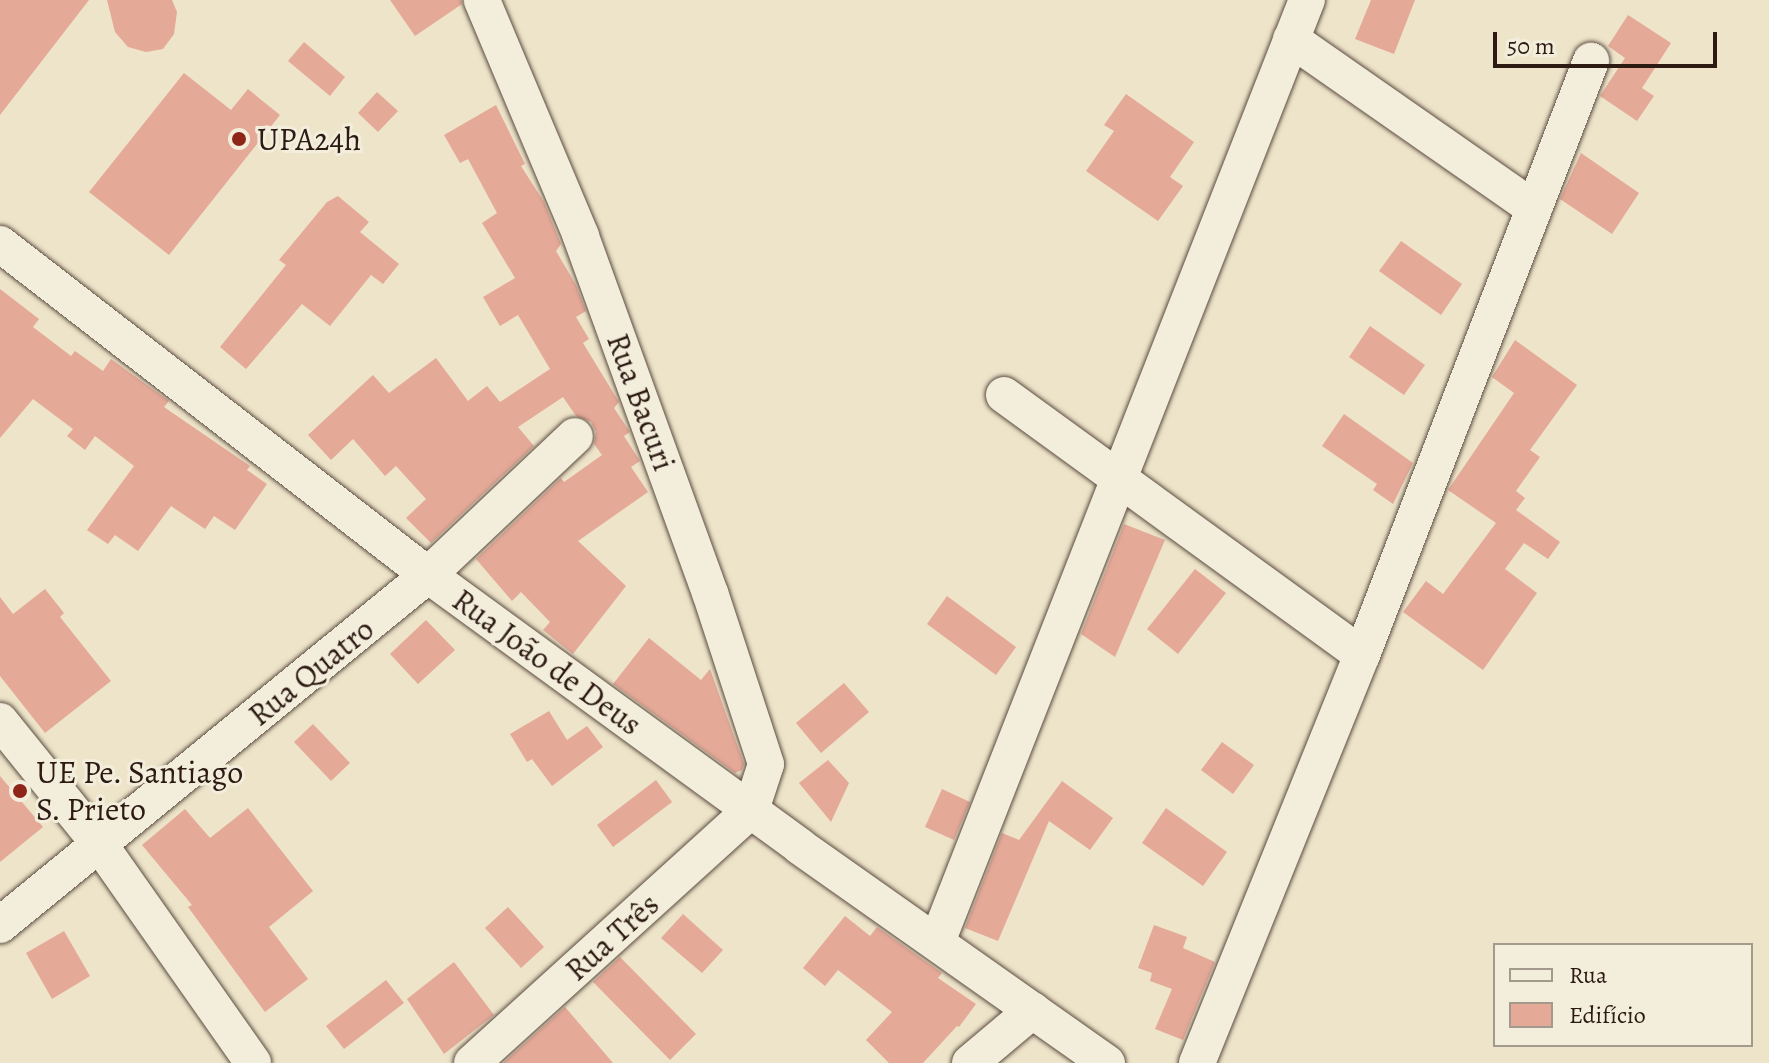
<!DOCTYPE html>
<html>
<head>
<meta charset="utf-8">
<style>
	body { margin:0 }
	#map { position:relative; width:1769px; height:1063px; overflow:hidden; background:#ede4c9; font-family:Alegreya,serif }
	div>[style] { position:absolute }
	.building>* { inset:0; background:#e5a998 }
	.roads { filter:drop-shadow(0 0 2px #5c4c40) drop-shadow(0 0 2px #5c4c40) }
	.minor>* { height:36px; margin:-18px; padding:0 18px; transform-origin:18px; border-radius:18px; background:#f3eddc }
	.dots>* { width:22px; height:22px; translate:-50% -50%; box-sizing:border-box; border:4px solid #f3eddc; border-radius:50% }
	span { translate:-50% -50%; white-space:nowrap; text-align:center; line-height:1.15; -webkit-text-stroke:6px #f3eddc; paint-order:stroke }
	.poi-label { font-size:32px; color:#2c1a13 }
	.left { translate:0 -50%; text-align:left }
	.street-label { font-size:32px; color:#2c1a13 }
	.legend { position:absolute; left:1493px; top:943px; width:260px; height:104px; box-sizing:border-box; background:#f3eddc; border:2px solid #a3998c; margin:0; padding:10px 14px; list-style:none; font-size:24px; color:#2c1a13 }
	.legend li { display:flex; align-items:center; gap:16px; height:40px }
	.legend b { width:40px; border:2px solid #a3998c }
	.scale { position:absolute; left:1493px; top:32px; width:224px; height:36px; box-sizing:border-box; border:4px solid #2c1a13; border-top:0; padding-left:10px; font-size:24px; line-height:28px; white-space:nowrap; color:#2c1a13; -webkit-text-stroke:6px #f3eddc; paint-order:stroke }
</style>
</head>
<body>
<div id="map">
	<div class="building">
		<div style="clip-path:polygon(0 0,89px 0,0 115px)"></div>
		<div style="clip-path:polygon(107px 0,172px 0,177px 12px,174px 34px,163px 49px,146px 52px,128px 47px,115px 32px)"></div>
		<div style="clip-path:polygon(390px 0,461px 0,462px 4px,415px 36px)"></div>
		<div style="clip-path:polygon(1371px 0,1415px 0,1394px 54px,1355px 39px)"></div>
		<div style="clip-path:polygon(1628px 15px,1671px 43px,1642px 88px,1654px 96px,1637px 121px,1600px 96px,1625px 58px,1608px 46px)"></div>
		<div style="clip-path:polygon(304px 42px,345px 77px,330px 96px,288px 61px)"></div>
		<div style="clip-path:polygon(184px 73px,231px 110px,248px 89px,280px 115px,169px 255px,89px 192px)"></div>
		<div style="clip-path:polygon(377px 92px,398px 111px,378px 132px,358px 113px)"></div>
		<div style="clip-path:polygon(1126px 94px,1194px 142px,1170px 177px,1183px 186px,1158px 221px,1086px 171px,1114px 131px,1104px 125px)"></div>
		<div style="clip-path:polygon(496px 105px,525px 164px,521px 166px,544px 202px,561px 244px,556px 251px,576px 285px,586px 311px,576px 317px,589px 339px,583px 343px,619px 402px,614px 408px,630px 432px,624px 436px,640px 461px,631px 467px,648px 492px,578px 541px,626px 586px,573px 654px,543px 630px,550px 622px,521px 592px,512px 601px,476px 559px,561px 478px,564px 482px,602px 455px,594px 444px,596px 432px,591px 422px,576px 416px,563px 397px,518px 427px,534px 446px,431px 543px,406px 518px,426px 499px,396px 466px,385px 476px,353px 439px,331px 460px,308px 435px,373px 375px,389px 393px,436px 358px,468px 401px,487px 386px,500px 402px,550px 369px,518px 315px,500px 326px,483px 297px,515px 278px,482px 223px,497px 213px,468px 159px,460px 163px,444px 135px)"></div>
		<div style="clip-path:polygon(1581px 153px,1639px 193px,1612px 234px,1560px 199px)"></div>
		<div style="clip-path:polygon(338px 196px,369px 222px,360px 232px,399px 264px,383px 284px,371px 275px,330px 326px,302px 304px,246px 369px,220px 347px,286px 265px,279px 260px,327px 202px)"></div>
		<div style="clip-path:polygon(1401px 241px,1462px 284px,1441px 315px,1379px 271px)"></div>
		<div style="clip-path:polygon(0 289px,39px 319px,33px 327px,71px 356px,75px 351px,103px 371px,111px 359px,169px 401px,164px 407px,250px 466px,247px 470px,267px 484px,235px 530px,214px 516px,205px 529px,171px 506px,138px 551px,115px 535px,108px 544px,87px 530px,134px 466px,95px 436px,85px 450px,67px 436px,73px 429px,33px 399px,0 438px)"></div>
		<div style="clip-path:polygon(1370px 326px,1425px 365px,1404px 395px,1349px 357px)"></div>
		<div style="clip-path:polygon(1515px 340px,1577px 385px,1530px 450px,1540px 457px,1516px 491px,1525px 498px,1516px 510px,1560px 542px,1548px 559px,1524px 543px,1505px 569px,1537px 593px,1483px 670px,1403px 612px,1426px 581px,1443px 594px,1496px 523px,1448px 490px,1514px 393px,1492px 377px)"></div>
		<div style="clip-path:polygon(1344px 414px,1413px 463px,1393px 504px,1373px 490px,1377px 484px,1322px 446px)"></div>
		<div style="clip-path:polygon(1124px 524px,1165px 540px,1115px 657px,1081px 634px)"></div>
		<div style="clip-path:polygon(1195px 569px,1226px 593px,1178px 654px,1147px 629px)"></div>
		<div style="clip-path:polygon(45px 589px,64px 613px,60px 617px,111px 681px,45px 733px,0 676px,0 597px,13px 614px)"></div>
		<div style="clip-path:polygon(947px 596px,1016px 647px,996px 675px,927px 624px)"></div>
		<div style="clip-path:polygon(426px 620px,455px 650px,418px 684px,390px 654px)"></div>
		<div style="clip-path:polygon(649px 638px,701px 680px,710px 669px,744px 764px,742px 770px,735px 773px,613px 684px)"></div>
		<div style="clip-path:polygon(844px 683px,869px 712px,821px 753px,796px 723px)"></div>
		<div style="clip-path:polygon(549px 711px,567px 740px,587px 726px,603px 747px,552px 786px,532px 759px,527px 762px,510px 734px)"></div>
		<div style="clip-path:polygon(313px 724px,350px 763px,331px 781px,294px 742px)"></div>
		<div style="clip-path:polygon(1222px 742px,1254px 765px,1233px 794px,1201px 770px)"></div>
		<div style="clip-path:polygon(828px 760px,849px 783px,831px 822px,799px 783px)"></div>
		<div style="clip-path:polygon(0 776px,43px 827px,0 862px)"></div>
		<div style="clip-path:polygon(656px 780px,672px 802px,613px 847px,597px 825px)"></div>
		<div style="clip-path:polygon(1062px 781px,1113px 818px,1090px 850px,1049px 821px,998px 941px,965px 928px,1002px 833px,1019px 840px)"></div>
		<div style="clip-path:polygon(942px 789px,970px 802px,954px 840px,925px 827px)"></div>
		<div style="clip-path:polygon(248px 808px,313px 891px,269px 927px,308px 979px,265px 1012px,188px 907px,192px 905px,142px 845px,185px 809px,210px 838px)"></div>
		<div style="clip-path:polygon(1166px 808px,1227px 852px,1203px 886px,1142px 843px)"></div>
		<div style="clip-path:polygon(508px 907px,544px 947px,521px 968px,485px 928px)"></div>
		<div style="clip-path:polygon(683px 914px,723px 950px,702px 973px,661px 938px)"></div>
		<div style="clip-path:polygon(845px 916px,870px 936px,877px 927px,942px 973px,938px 978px,976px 1004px,959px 1027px,957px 1026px,923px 1063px,889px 1063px,866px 1040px,892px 1012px,838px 970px,825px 986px,803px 968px)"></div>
		<div style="clip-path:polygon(1154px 925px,1187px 937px,1183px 948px,1215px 962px,1183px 1040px,1155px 1029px,1172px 989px,1150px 981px,1152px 973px,1138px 968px)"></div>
		<div style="clip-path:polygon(64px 931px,90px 976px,52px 999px,26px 953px)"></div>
		<div style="clip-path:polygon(620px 957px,696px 1034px,670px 1060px,593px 982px)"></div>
		<div style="clip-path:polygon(454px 962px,494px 1015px,444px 1054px,407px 999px)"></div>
		<div style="clip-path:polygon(386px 980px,404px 1003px,344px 1049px,326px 1026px)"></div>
		<div style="clip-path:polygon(565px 1007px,613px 1063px,503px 1063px,545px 1025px)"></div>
	</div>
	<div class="roads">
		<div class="minor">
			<div style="left:1291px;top:39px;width:295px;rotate:34.9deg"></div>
			<div style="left:0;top:244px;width:541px;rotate:37.72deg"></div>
			<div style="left:428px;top:575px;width:459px;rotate:36.1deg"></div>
			<div style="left:799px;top:846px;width:377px;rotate:35.2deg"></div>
			<div style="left:1004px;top:395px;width:442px;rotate:36deg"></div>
			<div style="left:0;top:721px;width:159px;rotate:51.1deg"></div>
			<div style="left:100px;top:845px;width:266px;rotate:54.9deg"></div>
			<div style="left:0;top:925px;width:553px;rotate:-39.27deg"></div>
			<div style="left:428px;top:575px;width:202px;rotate:-43.4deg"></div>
			<div style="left:937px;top:942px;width:1012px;rotate:-68.56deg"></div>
			<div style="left:472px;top:1063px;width:377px;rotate:-42.2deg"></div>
			<div style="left:751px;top:810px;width:48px;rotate:-71.9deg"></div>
			<div style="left:766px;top:764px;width:180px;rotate:-108.1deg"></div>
			<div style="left:710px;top:593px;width:380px;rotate:-109.9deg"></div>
			<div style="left:581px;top:236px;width:256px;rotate:-112.8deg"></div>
			<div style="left:970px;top:1063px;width:82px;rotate:-40.1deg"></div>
			<div style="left:1197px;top:1063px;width:440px;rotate:-68deg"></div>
			<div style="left:1362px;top:655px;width:637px;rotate:-68.92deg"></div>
		</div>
	</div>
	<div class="dots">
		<div style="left:239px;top:139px;background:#8f2418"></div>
		<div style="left:20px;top:791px;background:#8f2418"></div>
	</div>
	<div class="poi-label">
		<span class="left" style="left:257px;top:139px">UPA24h</span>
		<span class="left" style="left:36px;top:791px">UE Pe. Santiago<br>S. Prieto</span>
	</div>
	<div class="street-label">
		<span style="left:641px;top:402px;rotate:70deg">Rua Bacuri</span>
		<span style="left:547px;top:662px;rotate:36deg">Rua João de Deus</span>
		<span style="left:311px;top:672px;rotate:-39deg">Rua Quatro</span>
		<span style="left:612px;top:937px;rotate:-42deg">Rua Três</span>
	</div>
	<ul class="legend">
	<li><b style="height:10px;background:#f3eddc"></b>Rua</li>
	<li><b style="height:22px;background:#e5a998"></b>Edifício</li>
	</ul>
	<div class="scale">50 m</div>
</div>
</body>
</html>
